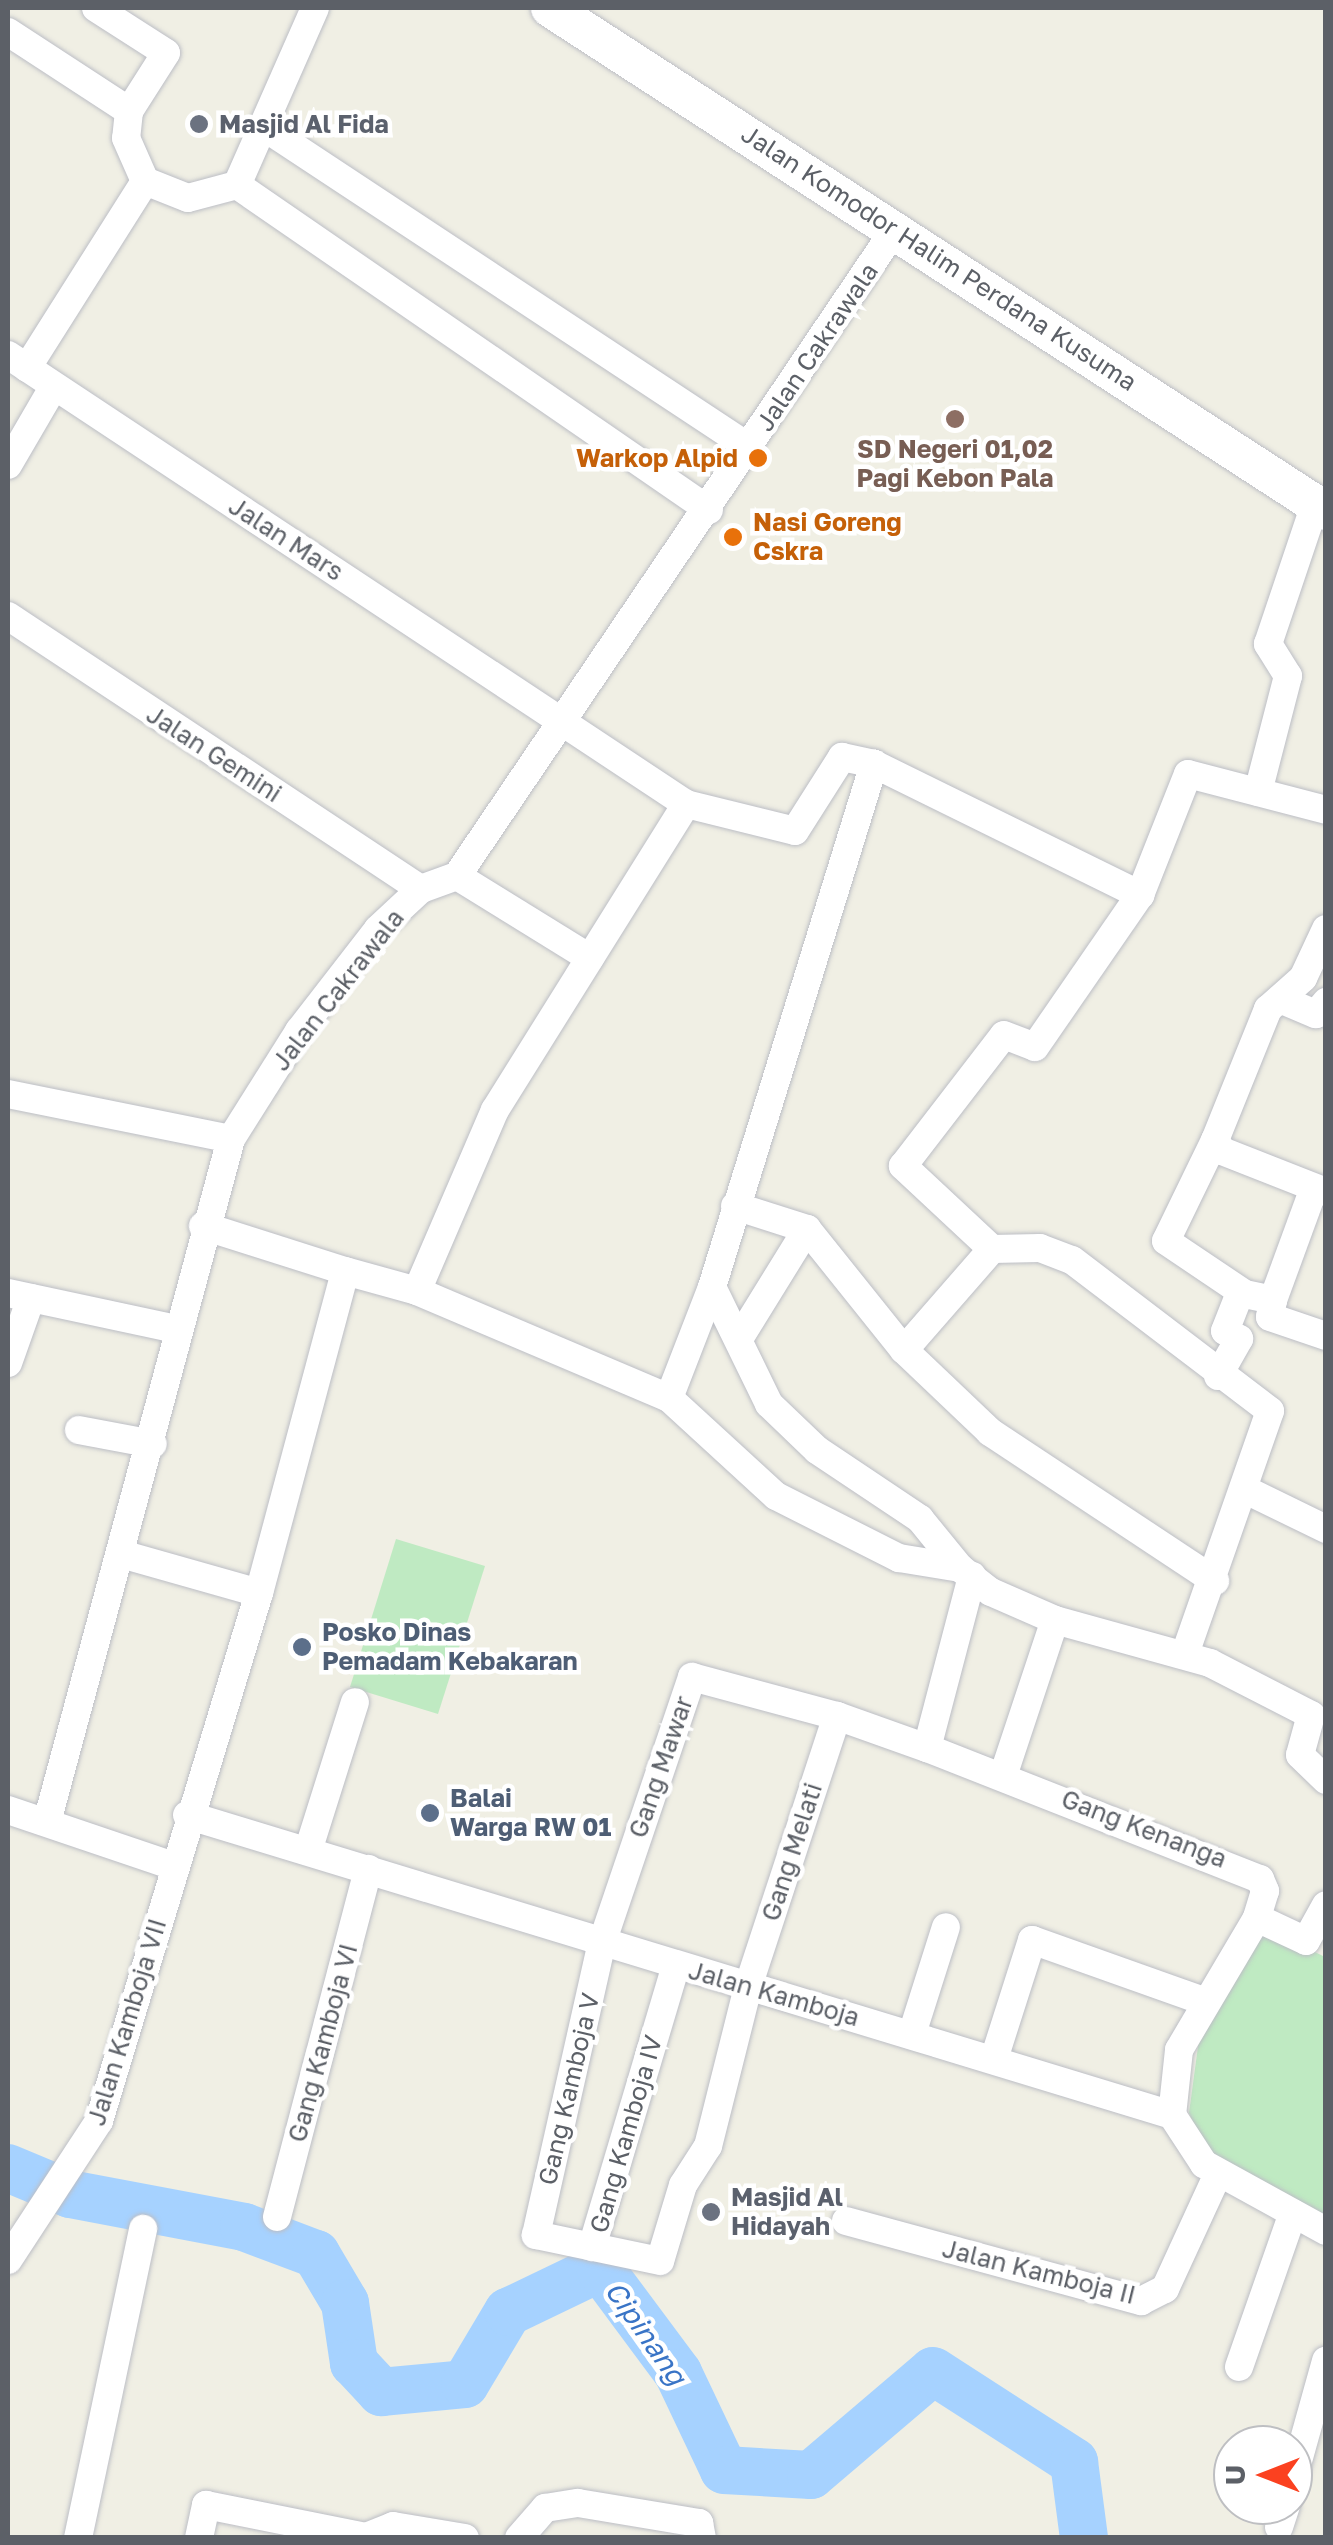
<!DOCTYPE html>
<html>
<head>
<meta charset="utf-8">
<style>
	body { margin:0 }
	#map { position:relative; width:1333px; height:2545px; overflow:hidden; background:#f0efe4; font-family:"Golos Text",sans-serif }
	div>[style] { position:absolute }
	.green>* { inset:0; background:#bfeac2 }
	.river>* { height:48px; margin:-24px; padding:0 24px; transform-origin:24px; border-radius:24px; background:#a6d2ff }
	.roads { filter:drop-shadow(0 0 2px #bcbec5) drop-shadow(0 0 2px #bcbec5) }
	.street>* { height:28px; margin:-14px; padding:0 14px; transform-origin:14px; border-radius:14px; background:#fff }
	.secondary>* { height:38px; margin:-19px; padding:0 19px; transform-origin:19px; border-radius:19px; background:#fff }
	.dots>* { width:28px; height:28px; translate:-50% -50%; box-sizing:border-box; border:5px solid #fff; border-radius:50% }
	span { translate:-50% -50%; white-space:nowrap; text-align:center; line-height:1.15; -webkit-text-stroke:9px #fff; paint-order:stroke }
	.worship-label { font-size:25px; color:#5b616d; font-weight:700 }
	.left { translate:0 -50%; text-align:left }
	.street-label { font-size:25px; color:#5c6067 }
	.education-label { font-size:25px; color:#785e54; font-weight:700 }
	.food-label { font-size:25px; color:#c56008; font-weight:700 }
	.right { translate:-100% -50%; text-align:right }
	.service-label { font-size:25px; color:#4e5e75; font-weight:700 }
	.water-label { font-size:28px; color:#3974c6; font-style:italic }
	.frame { position:absolute; inset:0; border:10px solid #5c6067; pointer-events:none }
	.north { position:absolute; left:1213px; top:2425px; width:100px; height:100px; box-sizing:border-box; background:#fff; border:2px solid #bebfc2; border-radius:50%; rotate:270deg; font-size:28px; font-weight:700; line-height:40px; text-align:center; color:#5c6067 }
	.north::after { content:''; display:block; margin:auto; width:35px; height:45px; background:#fb4120; clip-path:polygon(50% 0,100% 100%,50% 72%,0 100%) }
</style>
</head>
<body>
<div id="map">
	<div class="green">
		<div style="clip-path:polygon(396px 1539px,485px 1566px,438px 1714px,350px 1687px)"></div>
		<div style="clip-path:polygon(1260px 1925px,1325px 1957px,1325px 2216px,1204px 2149px,1189px 2113px,1199px 2039px)"></div>
	</div>
	<div class="river">
		<div style="left:8px;top:2168px;width:67px;rotate:22.8deg"></div>
		<div style="left:70px;top:2194px;width:177px;rotate:10.7deg"></div>
		<div style="left:244px;top:2227px;width:77px;rotate:20.6deg"></div>
		<div style="left:316px;top:2254px;width:57px;rotate:59.4deg"></div>
		<div style="left:345px;top:2303px;width:61px;rotate:81.5deg"></div>
		<div style="left:354px;top:2363px;width:40px;rotate:47deg"></div>
		<div style="left:381px;top:2392px;width:84px;rotate:-5.4deg"></div>
		<div style="left:465px;top:2384px;width:84px;rotate:-59.2deg"></div>
		<div style="left:508px;top:2312px;width:102px;rotate:-25.6deg"></div>
		<div style="left:600px;top:2268px;width:131px;rotate:53.4deg"></div>
		<div style="left:678px;top:2373px;width:107px;rotate:64.6deg"></div>
		<div style="left:724px;top:2470px;width:87px;rotate:3.3deg"></div>
		<div style="left:811px;top:2475px;width:160px;rotate:-40.4deg"></div>
		<div style="left:933px;top:2371px;width:168px;rotate:32.8deg"></div>
		<div style="left:1074px;top:2462px;width:77px;rotate:82.5deg"></div>
	</div>
	<div class="roads">
		<div class="street">
			<div style="left:96px;top:8px;width:83px;rotate:32.7deg"></div>
			<div style="left:166px;top:53px;width:69px;rotate:122.5deg"></div>
			<div style="left:129px;top:111px;width:27px;rotate:96deg"></div>
			<div style="left:126px;top:138px;width:47px;rotate:66.2deg"></div>
			<div style="left:145px;top:181px;width:46px;rotate:21.6deg"></div>
			<div style="left:188px;top:198px;width:51px;rotate:-14.9deg"></div>
			<div style="left:237px;top:185px;width:193px;rotate:-66.2deg"></div>
			<div style="left:8px;top:32px;width:145px;rotate:33.1deg"></div>
			<div style="left:267px;top:129px;width:579px;rotate:33.44deg"></div>
			<div style="left:237px;top:185px;width:573px;rotate:34.55deg"></div>
			<div style="left:8px;top:355px;width:813px;rotate:33.51deg"></div>
			<div style="left:686px;top:804px;width:112px;rotate:13.9deg"></div>
			<div style="left:795px;top:831px;width:88px;rotate:-57.6deg"></div>
			<div style="left:842px;top:757px;width:33px;rotate:12deg"></div>
			<div style="left:874px;top:764px;width:297px;rotate:26.2deg"></div>
			<div style="left:1140px;top:895px;width:130px;rotate:-68.4deg"></div>
			<div style="left:1188px;top:774px;width:143px;rotate:14.6deg"></div>
			<div style="left:27px;top:368px;width:221px;rotate:-57.7deg"></div>
			<div style="left:8px;top:465px;width:91px;rotate:-59.8deg"></div>
			<div style="left:8px;top:616px;width:495px;rotate:33.5deg"></div>
			<div style="left:1258px;top:792px;width:120px;rotate:-75.5deg"></div>
			<div style="left:1288px;top:676px;width:38px;rotate:-122deg"></div>
			<div style="left:1268px;top:644px;width:148px;rotate:-71.4deg"></div>
			<div style="left:457px;top:876px;width:156px;rotate:31.7deg"></div>
			<div style="left:1326px;top:929px;width:54px;rotate:115.1deg"></div>
			<div style="left:1303px;top:978px;width:47px;rotate:138.5deg"></div>
			<div style="left:1268px;top:1009px;width:141px;rotate:112deg"></div>
			<div style="left:1215px;top:1140px;width:13px;rotate:58deg"></div>
			<div style="left:1222px;top:1151px;width:112px;rotate:21.5deg"></div>
			<div style="left:1280px;top:999px;width:39px;rotate:23deg"></div>
			<div style="left:1316px;top:1014px;width:16px;rotate:-50deg"></div>
			<div style="left:8px;top:1094px;width:227px;rotate:11.4deg"></div>
			<div style="left:1215px;top:1140px;width:112px;rotate:115.9deg"></div>
			<div style="left:1166px;top:1241px;width:92px;rotate:33.9deg"></div>
			<div style="left:735px;top:1206px;width:76px;rotate:17.7deg"></div>
			<div style="left:807px;top:1229px;width:155px;rotate:51.3deg"></div>
			<div style="left:904px;top:1350px;width:134px;rotate:-48.9deg"></div>
			<div style="left:992px;top:1249px;width:48px;rotate:-1.2deg"></div>
			<div style="left:1040px;top:1248px;width:34px;rotate:21deg"></div>
			<div style="left:1072px;top:1260px;width:249px;rotate:37.3deg"></div>
			<div style="left:1270px;top:1411px;width:257px;rotate:109.3deg"></div>
			<div style="left:992px;top:1249px;width:122px;rotate:-137deg"></div>
			<div style="left:903px;top:1166px;width:165px;rotate:-52.4deg"></div>
			<div style="left:1004px;top:1035px;width:33px;rotate:21deg"></div>
			<div style="left:1035px;top:1047px;width:185px;rotate:-55.4deg"></div>
			<div style="left:345px;top:1271px;width:75px;rotate:15.5deg"></div>
			<div style="left:417px;top:1291px;width:197px;rotate:-66.7deg"></div>
			<div style="left:495px;top:1110px;width:361px;rotate:-58deg"></div>
			<div style="left:712px;top:1287px;width:130px;rotate:64deg"></div>
			<div style="left:769px;top:1404px;width:66px;rotate:43.8deg"></div>
			<div style="left:817px;top:1450px;width:124px;rotate:33.8deg"></div>
			<div style="left:920px;top:1519px;width:63px;rotate:50.8deg"></div>
			<div style="left:417px;top:1291px;width:274px;rotate:23deg"></div>
			<div style="left:669px;top:1398px;width:145px;rotate:42.5deg"></div>
			<div style="left:776px;top:1496px;width:138px;rotate:26.8deg"></div>
			<div style="left:899px;top:1558px;width:62px;rotate:9.3deg"></div>
			<div style="left:960px;top:1568px;width:39px;rotate:38deg"></div>
			<div style="left:991px;top:1592px;width:70px;rotate:23.6deg"></div>
			<div style="left:8px;top:1293px;width:172px;rotate:12.1deg"></div>
			<div style="left:1273px;top:1300px;width:17px;rotate:100deg"></div>
			<div style="left:1270px;top:1317px;width:59px;rotate:18.7deg"></div>
			<div style="left:739px;top:1339px;width:129px;rotate:-58.3deg"></div>
			<div style="left:904px;top:1350px;width:119px;rotate:43.6deg"></div>
			<div style="left:990px;top:1432px;width:270px;rotate:33.5deg"></div>
			<div style="left:8px;top:1363px;width:69px;rotate:-70.5deg"></div>
			<div style="left:1218px;top:1376px;width:43px;rotate:-60.4deg"></div>
			<div style="left:1239px;top:1339px;width:16px;rotate:-150deg"></div>
			<div style="left:1225px;top:1331px;width:41px;rotate:-68.5deg"></div>
			<div style="left:1240px;top:1293px;width:34px;rotate:12deg"></div>
			<div style="left:1273px;top:1300px;width:119px;rotate:-69.9deg"></div>
			<div style="left:669px;top:1398px;width:119px;rotate:-68.8deg"></div>
			<div style="left:712px;top:1287px;width:548px;rotate:-72.79deg"></div>
			<div style="left:79px;top:1430px;width:75px;rotate:10.7deg"></div>
			<div style="left:1248px;top:1491px;width:87px;rotate:26deg"></div>
			<div style="left:125px;top:1555px;width:139px;rotate:15.8deg"></div>
			<div style="left:837px;top:1716px;width:285px;rotate:108.2deg"></div>
			<div style="left:748px;top:1987px;width:164px;rotate:104.1deg"></div>
			<div style="left:708px;top:2146px;width:46px;rotate:122.7deg"></div>
			<div style="left:683px;top:2185px;width:79px;rotate:106.8deg"></div>
			<div style="left:660px;top:2261px;width:127px;rotate:-168.2deg"></div>
			<div style="left:536px;top:2235px;width:299px;rotate:-77.3deg"></div>
			<div style="left:602px;top:1943px;width:281px;rotate:-71.3deg"></div>
			<div style="left:692px;top:1677px;width:150px;rotate:15.1deg"></div>
			<div style="left:837px;top:1716px;width:96px;rotate:19.6deg"></div>
			<div style="left:927px;top:1748px;width:358px;rotate:21.5deg"></div>
			<div style="left:1260px;top:1879px;width:13px;rotate:67deg"></div>
			<div style="left:1265px;top:1891px;width:28px;rotate:107deg"></div>
			<div style="left:1257px;top:1918px;width:153px;rotate:120.6deg"></div>
			<div style="left:1179px;top:2050px;width:65px;rotate:96.1deg"></div>
			<div style="left:927px;top:1748px;width:178px;rotate:-75.3deg"></div>
			<div style="left:1003px;top:1776px;width:164px;rotate:-71.6deg"></div>
			<div style="left:1055px;top:1620px;width:161px;rotate:15.5deg"></div>
			<div style="left:1210px;top:1663px;width:114px;rotate:27.2deg"></div>
			<div style="left:1311px;top:1715px;width:41px;rotate:105.4deg"></div>
			<div style="left:1300px;top:1755px;width:36px;rotate:44deg"></div>
			<div style="left:8px;top:1810px;width:174px;rotate:18.7deg"></div>
			<div style="left:187px;top:1815px;width:1030px;rotate:16.94deg"></div>
			<div style="left:1172px;top:2115px;width:59px;rotate:56.9deg"></div>
			<div style="left:1204px;top:2164px;width:139px;rotate:28.8deg"></div>
			<div style="left:47px;top:1822px;width:707px;rotate:-74.92deg"></div>
			<div style="left:231px;top:1139px;width:128px;rotate:-57.8deg"></div>
			<div style="left:299px;top:1031px;width:129px;rotate:-52.2deg"></div>
			<div style="left:378px;top:929px;width:59px;rotate:-42.9deg"></div>
			<div style="left:421px;top:889px;width:38px;rotate:-20deg"></div>
			<div style="left:457px;top:876px;width:781px;rotate:-55.9deg"></div>
			<div style="left:308px;top:1851px;width:156px;rotate:-72.5deg"></div>
			<div style="left:1257px;top:1918px;width:54px;rotate:25.1deg"></div>
			<div style="left:1306px;top:1941px;width:41px;rotate:-60.9deg"></div>
			<div style="left:912px;top:2034px;width:112px;rotate:-72.4deg"></div>
			<div style="left:994px;top:2059px;width:125px;rotate:-72.3deg"></div>
			<div style="left:1032px;top:1940px;width:185px;rotate:19.6deg"></div>
			<div style="left:277px;top:2217px;width:360px;rotate:-75.3deg"></div>
			<div style="left:846px;top:2221px;width:306px;rotate:15.2deg"></div>
			<div style="left:1141px;top:2301px;width:27px;rotate:-27deg"></div>
			<div style="left:1165px;top:2289px;width:127px;rotate:-65.3deg"></div>
			<div style="left:592px;top:2247px;width:294px;rotate:-73.4deg"></div>
			<div style="left:8px;top:2260px;width:166px;rotate:-56.8deg"></div>
			<div style="left:99px;top:2121px;width:552px;rotate:-73.14deg"></div>
			<div style="left:259px;top:1593px;width:333px;rotate:-75deg"></div>
			<div style="left:345px;top:1271px;width:149px;rotate:-162.4deg"></div>
			<div style="left:1239px;top:2367px;width:163px;rotate:-70.7deg"></div>
			<div style="left:1293px;top:2479px;width:123px;rotate:-74.4deg"></div>
			<div style="left:1279px;top:2527px;width:23px;rotate:-72deg"></div>
			<div style="left:78px;top:2538px;width:316px;rotate:-78.1deg"></div>
			<div style="left:199px;top:2538px;width:34px;rotate:-78deg"></div>
			<div style="left:206px;top:2505px;width:163px;rotate:11.3deg"></div>
			<div style="left:366px;top:2537px;width:29px;rotate:-22deg"></div>
			<div style="left:393px;top:2526px;width:73px;rotate:9.5deg"></div>
			<div style="left:519px;top:2538px;width:40px;rotate:-49deg"></div>
			<div style="left:545px;top:2508px;width:33px;rotate:-9deg"></div>
			<div style="left:578px;top:2503px;width:123px;rotate:9.4deg"></div>
			<div style="left:699px;top:2523px;width:15px;rotate:79deg"></div>
		</div>
		<div class="secondary">
			<div style="left:550px;top:8px;width:925px;rotate:32.95deg"></div>
		</div>
	</div>
	<div class="dots">
		<div style="left:199px;top:124px;background:#6b7280"></div>
		<div style="left:955px;top:419px;background:#8d6e63"></div>
		<div style="left:758px;top:458px;background:#e8710a"></div>
		<div style="left:733px;top:537px;background:#e8710a"></div>
		<div style="left:302px;top:1647px;background:#5c6f8a"></div>
		<div style="left:430px;top:1813px;background:#5c6f8a"></div>
		<div style="left:711px;top:2212px;background:#6b7280"></div>
	</div>
	<div class="worship-label">
		<span class="left" style="left:219px;top:124px">Masjid Al Fida</span>
		<span class="left" style="left:731px;top:2212px">Masjid Al<br>Hidayah</span>
	</div>
	<div class="street-label">
		<span style="left:939px;top:258px;rotate:33deg">Jalan Komodor Halim Perdana Kusuma</span>
		<span style="left:817px;top:347px;rotate:-56deg">Jalan Cakrawala</span>
		<span style="left:286px;top:539px;rotate:33deg">Jalan Mars</span>
		<span style="left:214px;top:754px;rotate:33deg">Jalan Gemini</span>
		<span style="left:338px;top:990px;rotate:-52deg">Jalan Cakrawala</span>
		<span style="left:661px;top:1767px;rotate:-71deg">Gang Mawar</span>
		<span style="left:1144px;top:1829px;rotate:21deg">Gang Kenanga</span>
		<span style="left:792px;top:1852px;rotate:-72deg">Gang Melati</span>
		<span style="left:774px;top:1994px;rotate:16deg">Jalan Kamboja</span>
		<span style="left:127px;top:2022px;rotate:-73deg">Jalan Kamboja VII</span>
		<span style="left:323px;top:2043px;rotate:-75deg">Gang Kamboja VI</span>
		<span style="left:569px;top:2089px;rotate:-77deg">Gang Kamboja V</span>
		<span style="left:626px;top:2134px;rotate:-74deg">Gang Kamboja IV</span>
		<span style="left:1039px;top:2272px;rotate:14deg">Jalan Kamboja II</span>
	</div>
	<div class="education-label">
		<span style="left:955px;top:464px">SD Negeri 01,02<br>Pagi Kebon Pala</span>
	</div>
	<div class="food-label">
		<span class="right" style="left:738px;top:458px">Warkop Alpid</span>
		<span class="left" style="left:753px;top:537px">Nasi Goreng<br>Cskra</span>
	</div>
	<div class="service-label">
		<span class="left" style="left:322px;top:1647px">Posko Dinas<br>Pemadam Kebakaran</span>
		<span class="left" style="left:450px;top:1813px">Balai<br>Warga RW 01</span>
	</div>
	<div class="water-label">
		<span style="left:646px;top:2333px;rotate:55deg">Cipinang</span>
	</div>
	<div class="frame"></div>
	<div class="north">U</div>
</div>
</body>
</html>
